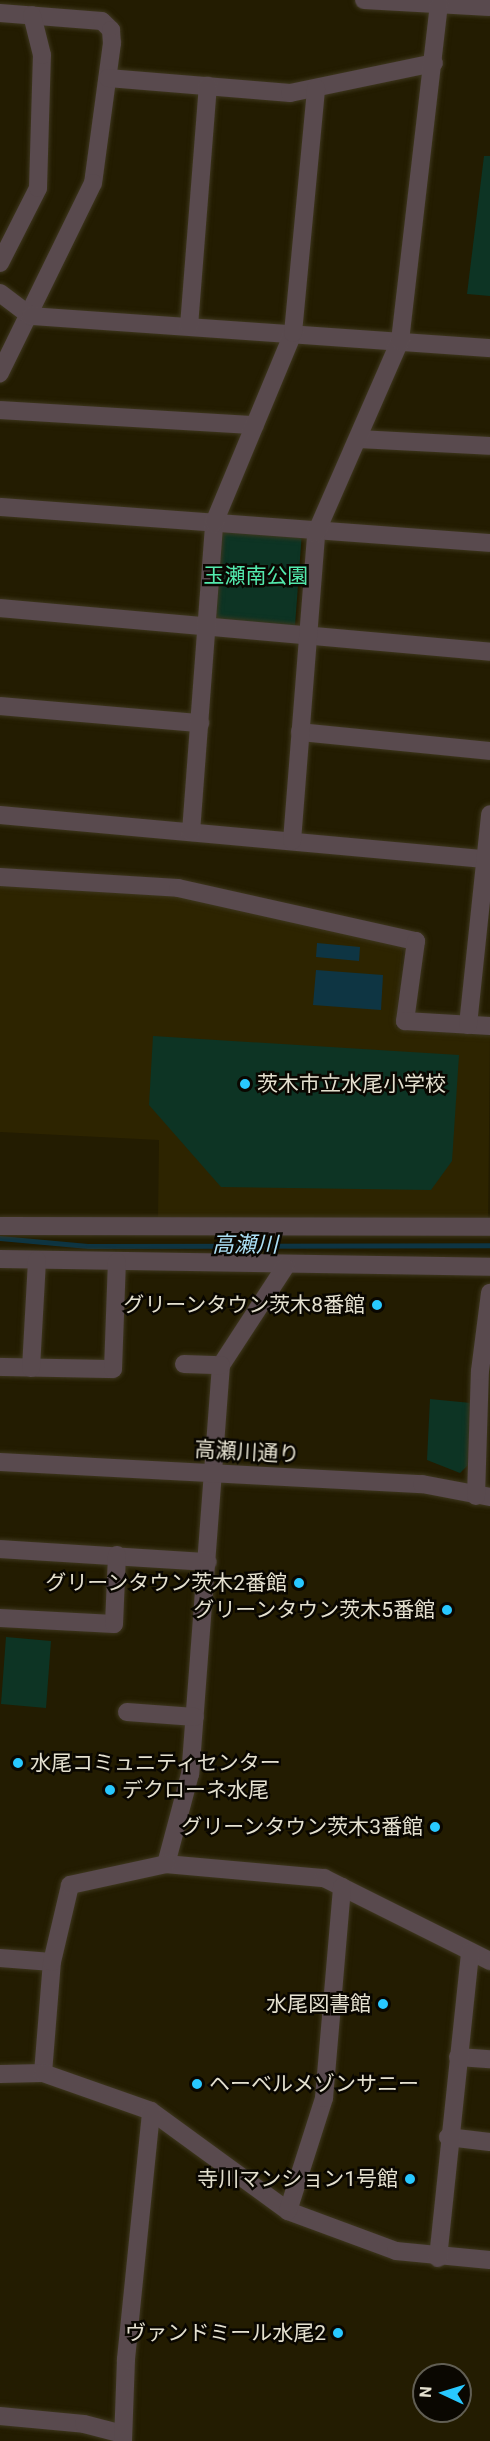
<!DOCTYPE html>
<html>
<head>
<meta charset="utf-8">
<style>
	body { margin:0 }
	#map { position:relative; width:490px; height:2441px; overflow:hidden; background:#231c01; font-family:Roboto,"Noto Sans JP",sans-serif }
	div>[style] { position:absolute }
	.built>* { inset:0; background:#2d2400 }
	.green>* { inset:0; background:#0d3424 }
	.water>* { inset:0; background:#0e3543 }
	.stream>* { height:5px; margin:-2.5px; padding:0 2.5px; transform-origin:2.5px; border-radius:2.5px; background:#0e3543 }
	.roads { filter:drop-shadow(0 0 2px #3e371e) drop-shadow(0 0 2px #3e371e) }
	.minor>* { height:18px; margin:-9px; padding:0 9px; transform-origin:9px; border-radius:9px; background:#594a4e }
	.dots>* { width:16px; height:16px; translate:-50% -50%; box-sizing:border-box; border:3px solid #0a0701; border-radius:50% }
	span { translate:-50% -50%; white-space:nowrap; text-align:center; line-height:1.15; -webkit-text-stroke:5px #0a0701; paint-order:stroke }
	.park-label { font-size:21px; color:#53e9ad }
	.poi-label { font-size:21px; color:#e4e0cf }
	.left { translate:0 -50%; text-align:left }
	.right { translate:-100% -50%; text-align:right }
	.street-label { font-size:21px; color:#e4e0cf }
	.water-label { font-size:22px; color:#ace0f6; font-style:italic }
	.north { position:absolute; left:412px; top:2363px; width:60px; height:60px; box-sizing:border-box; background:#0a0701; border:2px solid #615e53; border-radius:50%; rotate:274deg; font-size:16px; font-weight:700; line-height:24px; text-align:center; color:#e4e0cf }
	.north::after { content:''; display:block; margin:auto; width:21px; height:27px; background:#28c8ff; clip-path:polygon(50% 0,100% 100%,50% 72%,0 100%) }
</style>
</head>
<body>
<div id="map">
	<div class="built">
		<div style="clip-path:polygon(0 880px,179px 893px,403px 942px,396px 1028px,490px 1036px,488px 1228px,158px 1218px,159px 1140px,0 1132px)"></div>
	</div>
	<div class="green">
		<div style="clip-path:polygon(484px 156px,490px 156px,490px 296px,467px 294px)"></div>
		<div style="clip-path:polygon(217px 526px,302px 532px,295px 626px,210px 620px)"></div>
		<div style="clip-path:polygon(153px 1036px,459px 1055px,452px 1161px,431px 1190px,221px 1187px,149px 1105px)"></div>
		<div style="clip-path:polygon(430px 1399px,471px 1403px,468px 1465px,460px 1473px,427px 1460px)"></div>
		<div style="clip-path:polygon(6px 1637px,51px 1641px,46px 1708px,1px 1704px)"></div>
	</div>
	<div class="water">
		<div style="clip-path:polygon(317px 943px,360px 947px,359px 961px,316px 957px)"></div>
		<div style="clip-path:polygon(316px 970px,383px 975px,381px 1010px,313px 1005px)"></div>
	</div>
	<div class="stream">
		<div style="left:0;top:1238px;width:88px;rotate:5.2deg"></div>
		<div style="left:88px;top:1246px;width:402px;rotate:-0.1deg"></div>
	</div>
	<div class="roads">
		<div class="minor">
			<div style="left:364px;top:0;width:126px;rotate:3.2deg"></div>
			<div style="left:0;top:13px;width:102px;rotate:4.5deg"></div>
			<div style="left:102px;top:21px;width:13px;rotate:45deg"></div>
			<div style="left:111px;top:30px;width:13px;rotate:86deg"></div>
			<div style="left:112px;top:43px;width:141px;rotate:97.7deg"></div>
			<div style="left:93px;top:183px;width:212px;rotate:116.1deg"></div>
			<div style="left:108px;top:78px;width:183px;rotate:4.7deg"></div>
			<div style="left:290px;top:93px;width:147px;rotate:-11.8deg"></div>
			<div style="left:0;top:263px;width:84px;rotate:-63.1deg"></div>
			<div style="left:38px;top:188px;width:133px;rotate:-88.3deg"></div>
			<div style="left:42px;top:55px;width:41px;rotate:-104deg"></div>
			<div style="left:0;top:293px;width:39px;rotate:37deg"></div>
			<div style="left:31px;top:316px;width:460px;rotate:4deg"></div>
			<div style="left:189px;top:326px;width:241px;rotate:-85.5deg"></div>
			<div style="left:0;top:410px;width:255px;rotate:3.4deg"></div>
			<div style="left:358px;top:439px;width:132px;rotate:3deg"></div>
			<div style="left:0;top:507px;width:491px;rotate:4.2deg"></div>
			<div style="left:0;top:608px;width:492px;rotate:5.1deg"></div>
			<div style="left:0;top:706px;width:201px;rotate:4.9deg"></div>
			<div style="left:300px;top:732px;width:191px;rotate:5.7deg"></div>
			<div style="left:0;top:815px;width:492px;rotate:5.2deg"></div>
			<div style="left:191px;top:832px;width:310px;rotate:-85.7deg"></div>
			<div style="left:214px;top:523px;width:206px;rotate:-67.4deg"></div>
			<div style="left:293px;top:333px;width:246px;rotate:-84.6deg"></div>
			<div style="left:292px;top:841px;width:309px;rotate:-85.5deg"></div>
			<div style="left:316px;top:533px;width:210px;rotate:-66.4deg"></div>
			<div style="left:400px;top:341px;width:337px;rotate:-83.4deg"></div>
			<div style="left:0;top:877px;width:178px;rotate:3.5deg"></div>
			<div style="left:178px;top:888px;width:244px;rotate:12.6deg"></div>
			<div style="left:416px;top:941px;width:81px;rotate:97.8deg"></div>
			<div style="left:405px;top:1021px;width:85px;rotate:3.4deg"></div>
			<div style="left:468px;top:1025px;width:212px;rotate:-84deg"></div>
			<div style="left:0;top:1226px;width:490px;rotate:0.1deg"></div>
			<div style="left:0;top:1259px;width:490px;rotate:0.9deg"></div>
			<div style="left:285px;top:1267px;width:117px;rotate:123.1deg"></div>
			<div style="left:221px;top:1365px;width:410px;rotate:94.3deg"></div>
			<div style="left:190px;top:1774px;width:93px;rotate:104.9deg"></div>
			<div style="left:166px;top:1864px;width:159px;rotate:5.1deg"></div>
			<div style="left:324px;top:1878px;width:186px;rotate:26.6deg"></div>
			<div style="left:184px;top:1364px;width:37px;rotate:2deg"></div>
			<div style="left:0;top:1367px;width:113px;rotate:1deg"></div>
			<div style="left:113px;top:1369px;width:107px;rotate:-87.9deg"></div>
			<div style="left:31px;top:1368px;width:108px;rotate:-86.8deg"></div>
			<div style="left:0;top:1462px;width:423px;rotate:3deg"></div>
			<div style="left:422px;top:1484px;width:69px;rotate:10.8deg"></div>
			<div style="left:476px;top:1496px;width:125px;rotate:-88.2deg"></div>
			<div style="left:480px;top:1371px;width:79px;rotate:-82.7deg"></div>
			<div style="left:0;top:1549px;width:208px;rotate:3.6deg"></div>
			<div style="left:0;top:1618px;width:114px;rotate:3deg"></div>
			<div style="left:114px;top:1624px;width:69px;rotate:-87.5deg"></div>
			<div style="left:127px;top:1712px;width:68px;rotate:4.2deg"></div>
			<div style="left:0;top:1958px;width:52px;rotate:4.4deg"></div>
			<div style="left:458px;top:2057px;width:32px;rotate:4deg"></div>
			<div style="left:43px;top:2073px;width:111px;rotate:-85.4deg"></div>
			<div style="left:52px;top:1962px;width:79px;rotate:-76.8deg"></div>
			<div style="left:70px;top:1885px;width:98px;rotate:-12.3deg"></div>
			<div style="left:0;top:2074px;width:43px;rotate:-1.3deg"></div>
			<div style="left:43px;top:2073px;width:114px;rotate:19.4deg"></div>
			<div style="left:151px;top:2111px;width:170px;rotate:36.1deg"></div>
			<div style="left:288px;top:2211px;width:115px;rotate:20.3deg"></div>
			<div style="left:396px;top:2251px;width:94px;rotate:5.5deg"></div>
			<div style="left:448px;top:2137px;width:42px;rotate:6.8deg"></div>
			<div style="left:288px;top:2211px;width:119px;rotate:-72.3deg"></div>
			<div style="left:324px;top:2098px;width:212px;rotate:-85.1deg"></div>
			<div style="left:438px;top:2258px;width:308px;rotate:-84deg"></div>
			<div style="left:0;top:2416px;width:84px;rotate:5.4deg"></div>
			<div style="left:84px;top:2424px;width:40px;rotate:14.4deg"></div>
			<div style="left:123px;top:2441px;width:82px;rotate:-87.9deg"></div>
			<div style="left:126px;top:2359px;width:249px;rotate:-84.2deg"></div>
		</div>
	</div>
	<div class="dots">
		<div style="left:245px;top:1084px;background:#28c8ff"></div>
		<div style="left:377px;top:1305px;background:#28c8ff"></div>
		<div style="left:299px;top:1583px;background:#28c8ff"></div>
		<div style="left:447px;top:1610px;background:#28c8ff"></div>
		<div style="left:18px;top:1763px;background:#28c8ff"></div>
		<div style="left:110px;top:1790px;background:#28c8ff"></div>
		<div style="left:435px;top:1827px;background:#28c8ff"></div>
		<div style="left:383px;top:2004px;background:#28c8ff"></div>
		<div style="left:197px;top:2084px;background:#28c8ff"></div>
		<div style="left:410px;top:2179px;background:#28c8ff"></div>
		<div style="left:338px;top:2333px;background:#28c8ff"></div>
	</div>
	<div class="park-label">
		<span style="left:256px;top:576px">玉瀬南公園</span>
	</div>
	<div class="poi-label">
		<span class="left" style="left:257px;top:1084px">茨木市立水尾小学校</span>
		<span class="right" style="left:365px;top:1305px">グリーンタウン茨木8番館</span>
		<span class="right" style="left:287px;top:1583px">グリーンタウン茨木2番館</span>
		<span class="right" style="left:435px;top:1610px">グリーンタウン茨木5番館</span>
		<span class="left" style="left:30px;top:1763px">水尾コミュニティセンター</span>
		<span class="left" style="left:122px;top:1790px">デクローネ水尾</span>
		<span class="right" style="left:423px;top:1827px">グリーンタウン茨木3番館</span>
		<span class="right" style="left:371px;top:2004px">水尾図書館</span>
		<span class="left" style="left:209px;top:2084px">ヘーベルメゾンサニー</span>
		<span class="right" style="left:398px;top:2179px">寺川マンション1号館</span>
		<span class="right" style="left:326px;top:2333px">ヴァンドミール水尾2</span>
	</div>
	<div class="street-label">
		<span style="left:247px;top:1452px;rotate:3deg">高瀬川通り</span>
	</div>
	<div class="water-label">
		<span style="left:245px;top:1245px">高瀬川</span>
	</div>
	<div class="north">N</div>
</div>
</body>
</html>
